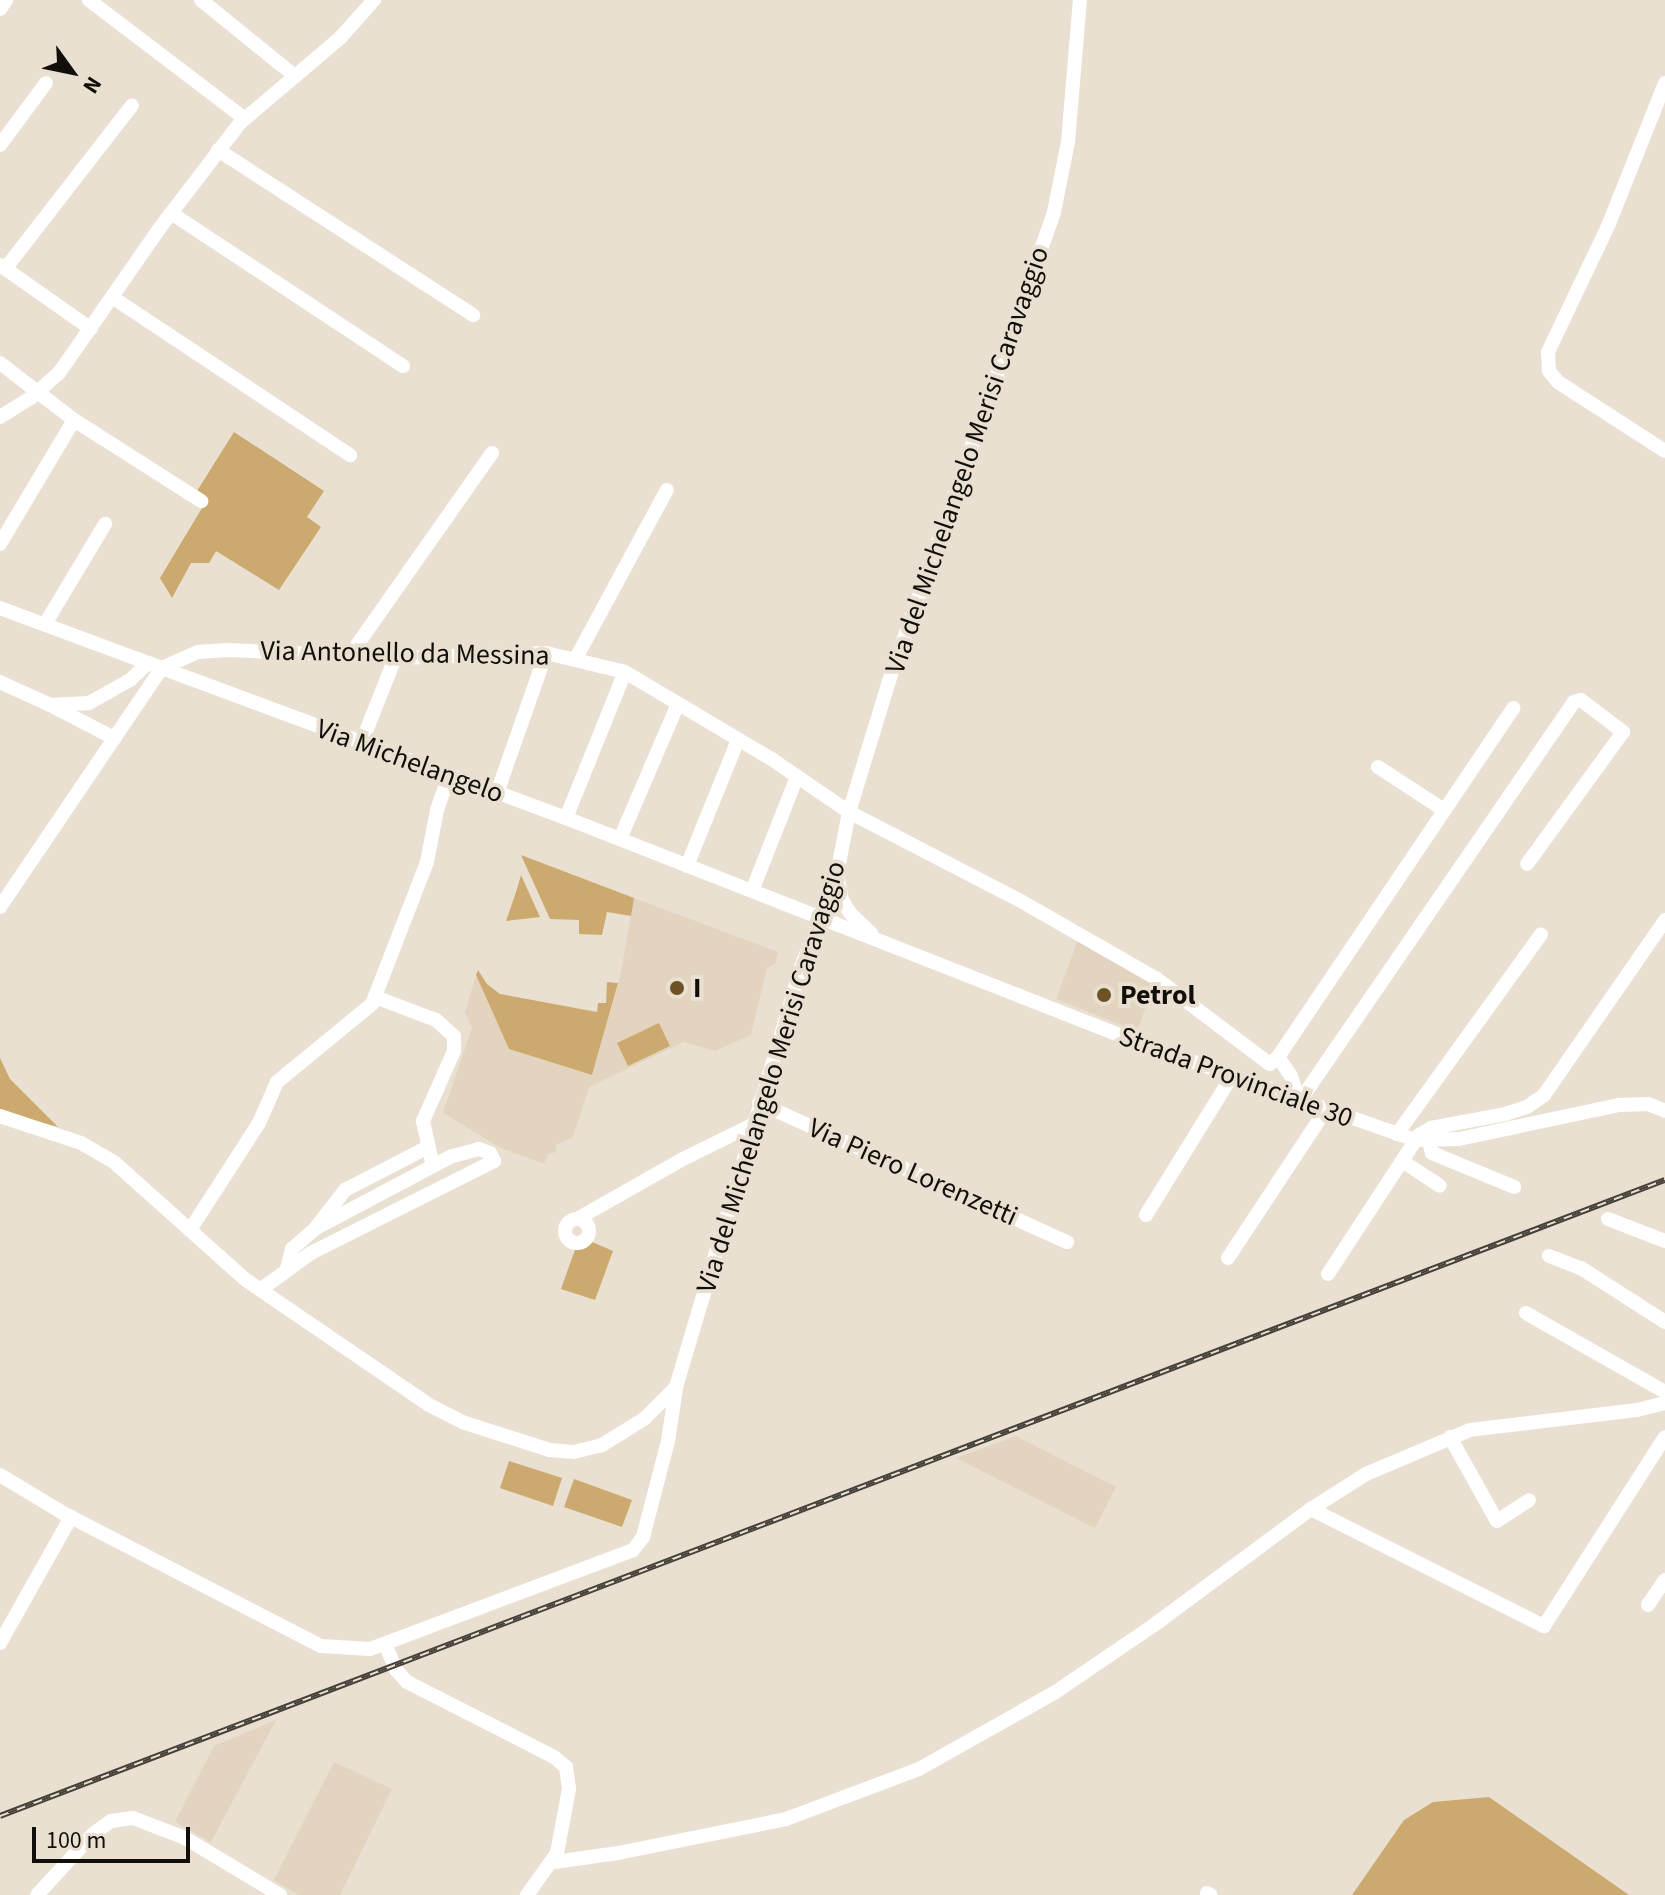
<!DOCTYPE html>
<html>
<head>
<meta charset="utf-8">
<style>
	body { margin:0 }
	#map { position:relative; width:1665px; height:1895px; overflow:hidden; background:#e9e0d1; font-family:"Source Sans 3",sans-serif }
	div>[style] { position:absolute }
	.built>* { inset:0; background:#e2d4bf }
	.green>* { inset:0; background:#ccaa6f }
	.minor>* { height:14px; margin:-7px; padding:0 7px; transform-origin:7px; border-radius:7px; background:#fff }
	.minor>.ring { margin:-7px; padding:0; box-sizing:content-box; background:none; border:14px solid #fff; border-radius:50% }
	.rail>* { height:6px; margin-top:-3px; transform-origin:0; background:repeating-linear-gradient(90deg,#e9e0d1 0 9px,#443f38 0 18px); box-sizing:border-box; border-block:2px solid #443f38 }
	.dots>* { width:22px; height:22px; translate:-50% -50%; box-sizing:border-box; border:4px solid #e9e0d1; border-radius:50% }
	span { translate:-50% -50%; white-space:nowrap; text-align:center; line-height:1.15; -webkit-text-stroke:8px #e9e0d1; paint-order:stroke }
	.street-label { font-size:28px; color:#120f0a }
	.poi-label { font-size:28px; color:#120f0a; font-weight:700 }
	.left { translate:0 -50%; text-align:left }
	.north { position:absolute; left:32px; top:32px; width:80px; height:80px; -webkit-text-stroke:6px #e9e0d1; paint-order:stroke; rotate:123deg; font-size:22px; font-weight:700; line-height:32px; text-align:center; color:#120f0a }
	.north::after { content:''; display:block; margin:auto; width:28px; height:36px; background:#120f0a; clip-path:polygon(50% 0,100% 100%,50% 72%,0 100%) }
	.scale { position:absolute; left:32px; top:1827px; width:158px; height:36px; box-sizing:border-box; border:4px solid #120f0a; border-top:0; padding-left:10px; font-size:24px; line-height:28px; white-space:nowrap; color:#120f0a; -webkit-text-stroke:6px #e9e0d1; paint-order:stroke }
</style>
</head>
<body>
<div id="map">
	<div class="built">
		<div style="clip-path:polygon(634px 898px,778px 952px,775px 964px,767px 968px,751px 1035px,715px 1051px,684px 1042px,589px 1087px,573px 1137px,556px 1145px,556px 1152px,548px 1154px,544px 1164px,501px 1148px,443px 1113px,472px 1028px,465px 1012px,476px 975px,509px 1049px,592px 1075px,620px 977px)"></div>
		<div style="clip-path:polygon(1079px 937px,1155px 983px,1137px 1031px,1056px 999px)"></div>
		<div style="clip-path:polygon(1016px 1436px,1116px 1487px,1095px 1528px,956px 1458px)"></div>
		<div style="clip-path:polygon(276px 1720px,211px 1842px,175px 1822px,214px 1746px)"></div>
		<div style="clip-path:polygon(334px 1762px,392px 1789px,340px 1895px,298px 1895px,274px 1880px)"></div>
	</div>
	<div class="green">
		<div style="clip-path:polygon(234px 432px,324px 491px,307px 517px,321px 527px,279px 590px,216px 551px,209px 563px,191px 563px,172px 598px,160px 578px,208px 498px,197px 491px)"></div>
		<div style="clip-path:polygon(521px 855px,634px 898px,631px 916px,607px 912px,602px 935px,579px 934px,579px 920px,550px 919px)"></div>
		<div style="clip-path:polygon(521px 875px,540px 917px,506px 921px,516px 892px)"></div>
		<div style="clip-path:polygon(478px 970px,487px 984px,500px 994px,597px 1012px,598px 1003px,606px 1003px,607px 982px,618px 983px,592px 1075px,509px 1049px,476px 975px)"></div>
		<div style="clip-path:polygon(659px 1023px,670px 1046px,628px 1066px,617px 1043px)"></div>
		<div style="clip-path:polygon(0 1058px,10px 1079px,58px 1127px,0 1111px)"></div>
		<div style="clip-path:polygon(590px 1241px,613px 1251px,595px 1300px,561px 1289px,576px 1247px)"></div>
		<div style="clip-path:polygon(509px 1461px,562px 1478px,553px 1506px,500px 1488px)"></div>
		<div style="clip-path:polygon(574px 1479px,632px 1500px,622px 1527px,564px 1507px)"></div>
		<div style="clip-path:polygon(1489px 1797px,1629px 1895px,1352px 1895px,1404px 1820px,1433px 1802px)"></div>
	</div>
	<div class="minor">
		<div style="left:89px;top:0;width:196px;rotate:37.3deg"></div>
		<div style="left:201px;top:0;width:121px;rotate:39deg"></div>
		<div style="left:0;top:9px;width:11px;rotate:-56deg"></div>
		<div style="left:1665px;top:83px;width:152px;rotate:111.7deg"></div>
		<div style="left:1609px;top:224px;width:142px;rotate:115.5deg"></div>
		<div style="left:1548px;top:352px;width:19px;rotate:87deg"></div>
		<div style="left:1549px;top:371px;width:14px;rotate:51deg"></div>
		<div style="left:1558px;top:382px;width:127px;rotate:32.8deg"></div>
		<div style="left:0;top:145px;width:77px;rotate:-53.4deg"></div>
		<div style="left:218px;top:150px;width:304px;rotate:32.9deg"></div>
		<div style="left:171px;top:213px;width:278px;rotate:33.4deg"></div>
		<div style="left:0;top:265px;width:111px;rotate:35.1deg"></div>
		<div style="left:5px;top:269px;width:207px;rotate:-52.2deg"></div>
		<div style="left:112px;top:297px;width:286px;rotate:33.6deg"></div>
		<div style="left:0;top:363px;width:93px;rotate:37.6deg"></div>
		<div style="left:74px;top:420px;width:151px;rotate:32.5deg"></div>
		<div style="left:0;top:417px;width:36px;rotate:-32deg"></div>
		<div style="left:31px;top:398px;width:38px;rotate:-42deg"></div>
		<div style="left:59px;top:373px;width:175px;rotate:-55.2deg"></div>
		<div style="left:159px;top:229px;width:133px;rotate:-52.6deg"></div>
		<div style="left:240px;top:123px;width:133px;rotate:-40.4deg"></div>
		<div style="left:341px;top:37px;width:50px;rotate:-48.3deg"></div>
		<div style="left:0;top:544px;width:144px;rotate:-59.2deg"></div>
		<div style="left:0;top:608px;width:604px;rotate:20.36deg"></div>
		<div style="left:566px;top:818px;width:613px;rotate:21.42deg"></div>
		<div style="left:1137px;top:1042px;width:295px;rotate:19.4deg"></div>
		<div style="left:1415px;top:1140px;width:44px;rotate:-1.3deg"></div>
		<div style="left:1459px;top:1139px;width:164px;rotate:-12deg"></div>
		<div style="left:1619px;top:1105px;width:29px;rotate:-2deg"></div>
		<div style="left:1648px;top:1104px;width:18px;rotate:22deg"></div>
		<div style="left:45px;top:624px;width:117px;rotate:-59deg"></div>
		<div style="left:350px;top:655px;width:247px;rotate:-54.9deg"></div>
		<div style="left:576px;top:658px;width:191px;rotate:-61.6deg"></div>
		<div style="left:0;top:682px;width:55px;rotate:24.7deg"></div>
		<div style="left:50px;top:705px;width:39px;rotate:-3deg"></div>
		<div style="left:89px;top:703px;width:47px;rotate:-29.3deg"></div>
		<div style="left:130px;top:680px;width:25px;rotate:-43deg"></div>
		<div style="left:54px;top:707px;width:68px;rotate:27.3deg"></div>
		<div style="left:361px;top:744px;width:92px;rotate:-68.4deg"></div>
		<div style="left:1378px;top:767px;width:79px;rotate:33.1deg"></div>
		<div style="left:497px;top:793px;width:148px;rotate:-70.7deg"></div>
		<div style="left:566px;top:818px;width:157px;rotate:-68deg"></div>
		<div style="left:620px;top:839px;width:145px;rotate:-66.8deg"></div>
		<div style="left:687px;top:866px;width:136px;rotate:-68deg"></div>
		<div style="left:837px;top:874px;width:26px;rotate:79deg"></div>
		<div style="left:842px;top:900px;width:15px;rotate:58deg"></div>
		<div style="left:850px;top:913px;width:30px;rotate:44deg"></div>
		<div style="left:752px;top:891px;width:123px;rotate:-68.5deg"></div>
		<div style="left:0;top:907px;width:289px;rotate:-55.9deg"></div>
		<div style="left:162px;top:668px;width:39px;rotate:-24deg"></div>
		<div style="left:198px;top:652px;width:30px;rotate:-4deg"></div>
		<div style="left:228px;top:650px;width:167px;rotate:2.7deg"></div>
		<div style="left:395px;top:658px;width:151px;rotate:-1.9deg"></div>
		<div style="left:546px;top:653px;width:81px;rotate:13.5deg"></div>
		<div style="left:625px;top:672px;width:172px;rotate:30.7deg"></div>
		<div style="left:773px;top:760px;width:92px;rotate:34.4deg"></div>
		<div style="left:849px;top:812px;width:191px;rotate:27.4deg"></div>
		<div style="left:1019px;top:900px;width:159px;rotate:29.8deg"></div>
		<div style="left:1157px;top:979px;width:141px;rotate:37deg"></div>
		<div style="left:1270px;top:1064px;width:11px;rotate:-41deg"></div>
		<div style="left:375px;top:997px;width:65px;rotate:20.7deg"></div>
		<div style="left:436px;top:1020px;width:24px;rotate:42deg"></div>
		<div style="left:454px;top:1036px;width:15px;rotate:90deg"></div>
		<div style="left:454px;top:1051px;width:77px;rotate:113.9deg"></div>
		<div style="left:423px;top:1121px;width:46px;rotate:77.5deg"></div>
		<div style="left:1299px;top:1102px;width:485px;rotate:-55.5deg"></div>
		<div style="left:1574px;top:702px;width:7px;rotate:-16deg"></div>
		<div style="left:1581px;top:700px;width:53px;rotate:37.3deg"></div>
		<div style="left:1623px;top:732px;width:163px;rotate:126deg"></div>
		<div style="left:1299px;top:1102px;width:27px;rotate:-107deg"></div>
		<div style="left:1291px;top:1076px;width:23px;rotate:-124deg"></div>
		<div style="left:1278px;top:1057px;width:421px;rotate:-56deg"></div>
		<div style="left:759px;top:1103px;width:338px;rotate:24.3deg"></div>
		<div style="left:0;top:1116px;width:85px;rotate:18.4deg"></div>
		<div style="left:81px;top:1143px;width:39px;rotate:30deg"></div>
		<div style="left:115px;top:1163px;width:176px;rotate:41.8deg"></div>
		<div style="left:246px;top:1280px;width:222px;rotate:34.3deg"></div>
		<div style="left:429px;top:1405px;width:37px;rotate:27deg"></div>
		<div style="left:462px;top:1422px;width:92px;rotate:17.7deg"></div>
		<div style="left:550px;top:1450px;width:24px;rotate:5deg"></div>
		<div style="left:574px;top:1452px;width:29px;rotate:-14deg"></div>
		<div style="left:602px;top:1445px;width:49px;rotate:-31.8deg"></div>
		<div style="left:644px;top:1419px;width:45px;rotate:-45deg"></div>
		<div style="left:676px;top:1387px;width:438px;rotate:-73.4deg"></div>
		<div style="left:801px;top:967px;width:100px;rotate:-68.8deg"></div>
		<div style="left:837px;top:874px;width:63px;rotate:-79deg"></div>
		<div style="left:849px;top:812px;width:137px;rotate:-73deg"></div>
		<div style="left:889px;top:681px;width:497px;rotate:-70.6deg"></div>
		<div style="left:1054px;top:212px;width:71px;rotate:-78.7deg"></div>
		<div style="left:1068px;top:142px;width:143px;rotate:-85.2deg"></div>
		<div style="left:1397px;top:1134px;width:246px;rotate:-54.2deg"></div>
		<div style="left:1429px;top:1141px;width:12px;rotate:76deg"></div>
		<div style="left:1432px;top:1153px;width:89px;rotate:22.5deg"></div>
		<div style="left:1402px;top:1161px;width:45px;rotate:33.3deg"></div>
		<div style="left:1146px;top:1215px;width:163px;rotate:-58.3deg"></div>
		<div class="ring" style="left:565px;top:1219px;width:10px;height:10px"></div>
		<div style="left:577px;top:1219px;width:122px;rotate:-29.5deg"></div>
		<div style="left:683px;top:1159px;width:77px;rotate:-26.2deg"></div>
		<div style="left:1608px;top:1219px;width:61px;rotate:21.1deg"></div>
		<div style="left:317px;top:1226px;width:46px;rotate:-52.1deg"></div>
		<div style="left:345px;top:1190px;width:93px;rotate:-27.4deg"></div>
		<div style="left:190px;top:1230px;width:127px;rotate:-57.2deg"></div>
		<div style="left:259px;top:1123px;width:45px;rotate:-66.3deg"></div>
		<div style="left:277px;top:1082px;width:123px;rotate:-39.4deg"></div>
		<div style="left:372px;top:1004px;width:152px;rotate:-68.8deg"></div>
		<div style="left:427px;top:862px;width:53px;rotate:-79.1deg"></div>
		<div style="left:437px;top:810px;width:37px;rotate:-71deg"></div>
		<div style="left:1549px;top:1256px;width:34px;rotate:21deg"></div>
		<div style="left:1581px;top:1268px;width:100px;rotate:32.7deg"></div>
		<div style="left:1228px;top:1258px;width:176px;rotate:-56.6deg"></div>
		<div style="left:1328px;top:1274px;width:166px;rotate:-56.8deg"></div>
		<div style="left:1419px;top:1135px;width:14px;rotate:-30deg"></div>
		<div style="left:1431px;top:1128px;width:75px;rotate:-10.7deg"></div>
		<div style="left:1505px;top:1114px;width:23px;rotate:-18deg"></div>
		<div style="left:1527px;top:1107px;width:21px;rotate:-35deg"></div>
		<div style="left:1544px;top:1095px;width:213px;rotate:-55.3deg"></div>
		<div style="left:260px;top:1290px;width:63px;rotate:-36deg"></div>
		<div style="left:311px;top:1253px;width:205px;rotate:-26.7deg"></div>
		<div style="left:494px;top:1161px;width:9px;rotate:-117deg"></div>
		<div style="left:490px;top:1153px;width:12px;rotate:-160deg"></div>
		<div style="left:479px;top:1149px;width:28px;rotate:165deg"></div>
		<div style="left:452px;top:1156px;width:154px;rotate:152.1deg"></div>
		<div style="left:316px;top:1228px;width:32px;rotate:139deg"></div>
		<div style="left:292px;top:1249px;width:21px;rotate:104deg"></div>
		<div style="left:1526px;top:1313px;width:160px;rotate:29.6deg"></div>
		<div style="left:1665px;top:1403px;width:29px;rotate:166deg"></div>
		<div style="left:1637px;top:1410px;width:168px;rotate:173.2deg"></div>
		<div style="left:1470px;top:1430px;width:113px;rotate:157.1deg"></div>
		<div style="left:1366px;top:1474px;width:65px;rotate:147.5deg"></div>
		<div style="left:1311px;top:1509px;width:261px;rotate:26.7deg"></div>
		<div style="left:1544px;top:1626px;width:224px;rotate:-57.4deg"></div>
		<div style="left:1450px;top:1437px;width:96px;rotate:60.8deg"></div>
		<div style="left:1497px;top:1521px;width:38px;rotate:-33deg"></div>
		<div style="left:0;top:1475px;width:76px;rotate:31deg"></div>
		<div style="left:65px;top:1514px;width:288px;rotate:27.3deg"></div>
		<div style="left:321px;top:1646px;width:49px;rotate:3.5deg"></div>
		<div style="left:370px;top:1649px;width:281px;rotate:-20.6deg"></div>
		<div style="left:633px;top:1550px;width:16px;rotate:-52deg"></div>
		<div style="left:643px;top:1537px;width:99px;rotate:-75.4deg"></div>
		<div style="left:668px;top:1441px;width:54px;rotate:-81.4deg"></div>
		<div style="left:1648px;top:1605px;width:30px;rotate:-56deg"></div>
		<div style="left:0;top:1643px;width:145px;rotate:-60.6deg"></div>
		<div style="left:386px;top:1646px;width:26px;rotate:67deg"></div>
		<div style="left:396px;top:1670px;width:16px;rotate:47deg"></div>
		<div style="left:407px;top:1682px;width:165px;rotate:27deg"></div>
		<div style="left:554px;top:1757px;width:16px;rotate:40deg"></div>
		<div style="left:566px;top:1767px;width:22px;rotate:82deg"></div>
		<div style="left:569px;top:1789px;width:65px;rotate:100.6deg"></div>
		<div style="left:557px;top:1853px;width:52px;rotate:125.5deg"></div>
		<div style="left:554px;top:1862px;width:65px;rotate:-8deg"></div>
		<div style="left:618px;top:1853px;width:171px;rotate:-11.4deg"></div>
		<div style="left:786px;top:1819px;width:142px;rotate:-20.6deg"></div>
		<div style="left:919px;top:1769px;width:155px;rotate:-29.4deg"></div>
		<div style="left:1054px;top:1693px;width:121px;rotate:-34.2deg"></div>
		<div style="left:1154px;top:1625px;width:195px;rotate:-36.5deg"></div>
		<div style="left:1207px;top:1893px;width:4px;rotate:27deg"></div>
		<div style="left:37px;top:1895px;width:83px;rotate:-47.4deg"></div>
		<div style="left:93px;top:1834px;width:22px;rotate:-36deg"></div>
		<div style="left:111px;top:1821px;width:22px;rotate:-8deg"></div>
		<div style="left:133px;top:1818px;width:56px;rotate:21deg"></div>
		<div style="left:185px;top:1838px;width:111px;rotate:31deg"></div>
	</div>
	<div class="rail">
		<div style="left:0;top:1816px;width:1782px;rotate:-20.91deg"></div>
	</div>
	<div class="dots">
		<div style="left:677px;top:988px;background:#6d5325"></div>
		<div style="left:1104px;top:995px;background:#6d5325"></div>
	</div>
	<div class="street-label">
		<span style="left:967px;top:460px;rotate:-71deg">Via del Michelangelo Merisi Caravaggio</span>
		<span style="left:405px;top:653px;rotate:1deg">Via Antonello da Messina</span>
		<span style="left:410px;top:761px;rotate:20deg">Via Michelangelo</span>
		<span style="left:771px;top:1077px;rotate:-73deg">Via del Michelangelo Merisi Caravaggio</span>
		<span style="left:1236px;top:1077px;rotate:20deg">Strada Provinciale 30</span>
		<span style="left:913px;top:1172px;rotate:24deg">Via Piero Lorenzetti</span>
	</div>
	<div class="poi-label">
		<span class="left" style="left:693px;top:988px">I</span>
		<span class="left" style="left:1120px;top:995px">Petrol</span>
	</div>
	<div class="north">N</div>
	<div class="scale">100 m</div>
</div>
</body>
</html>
